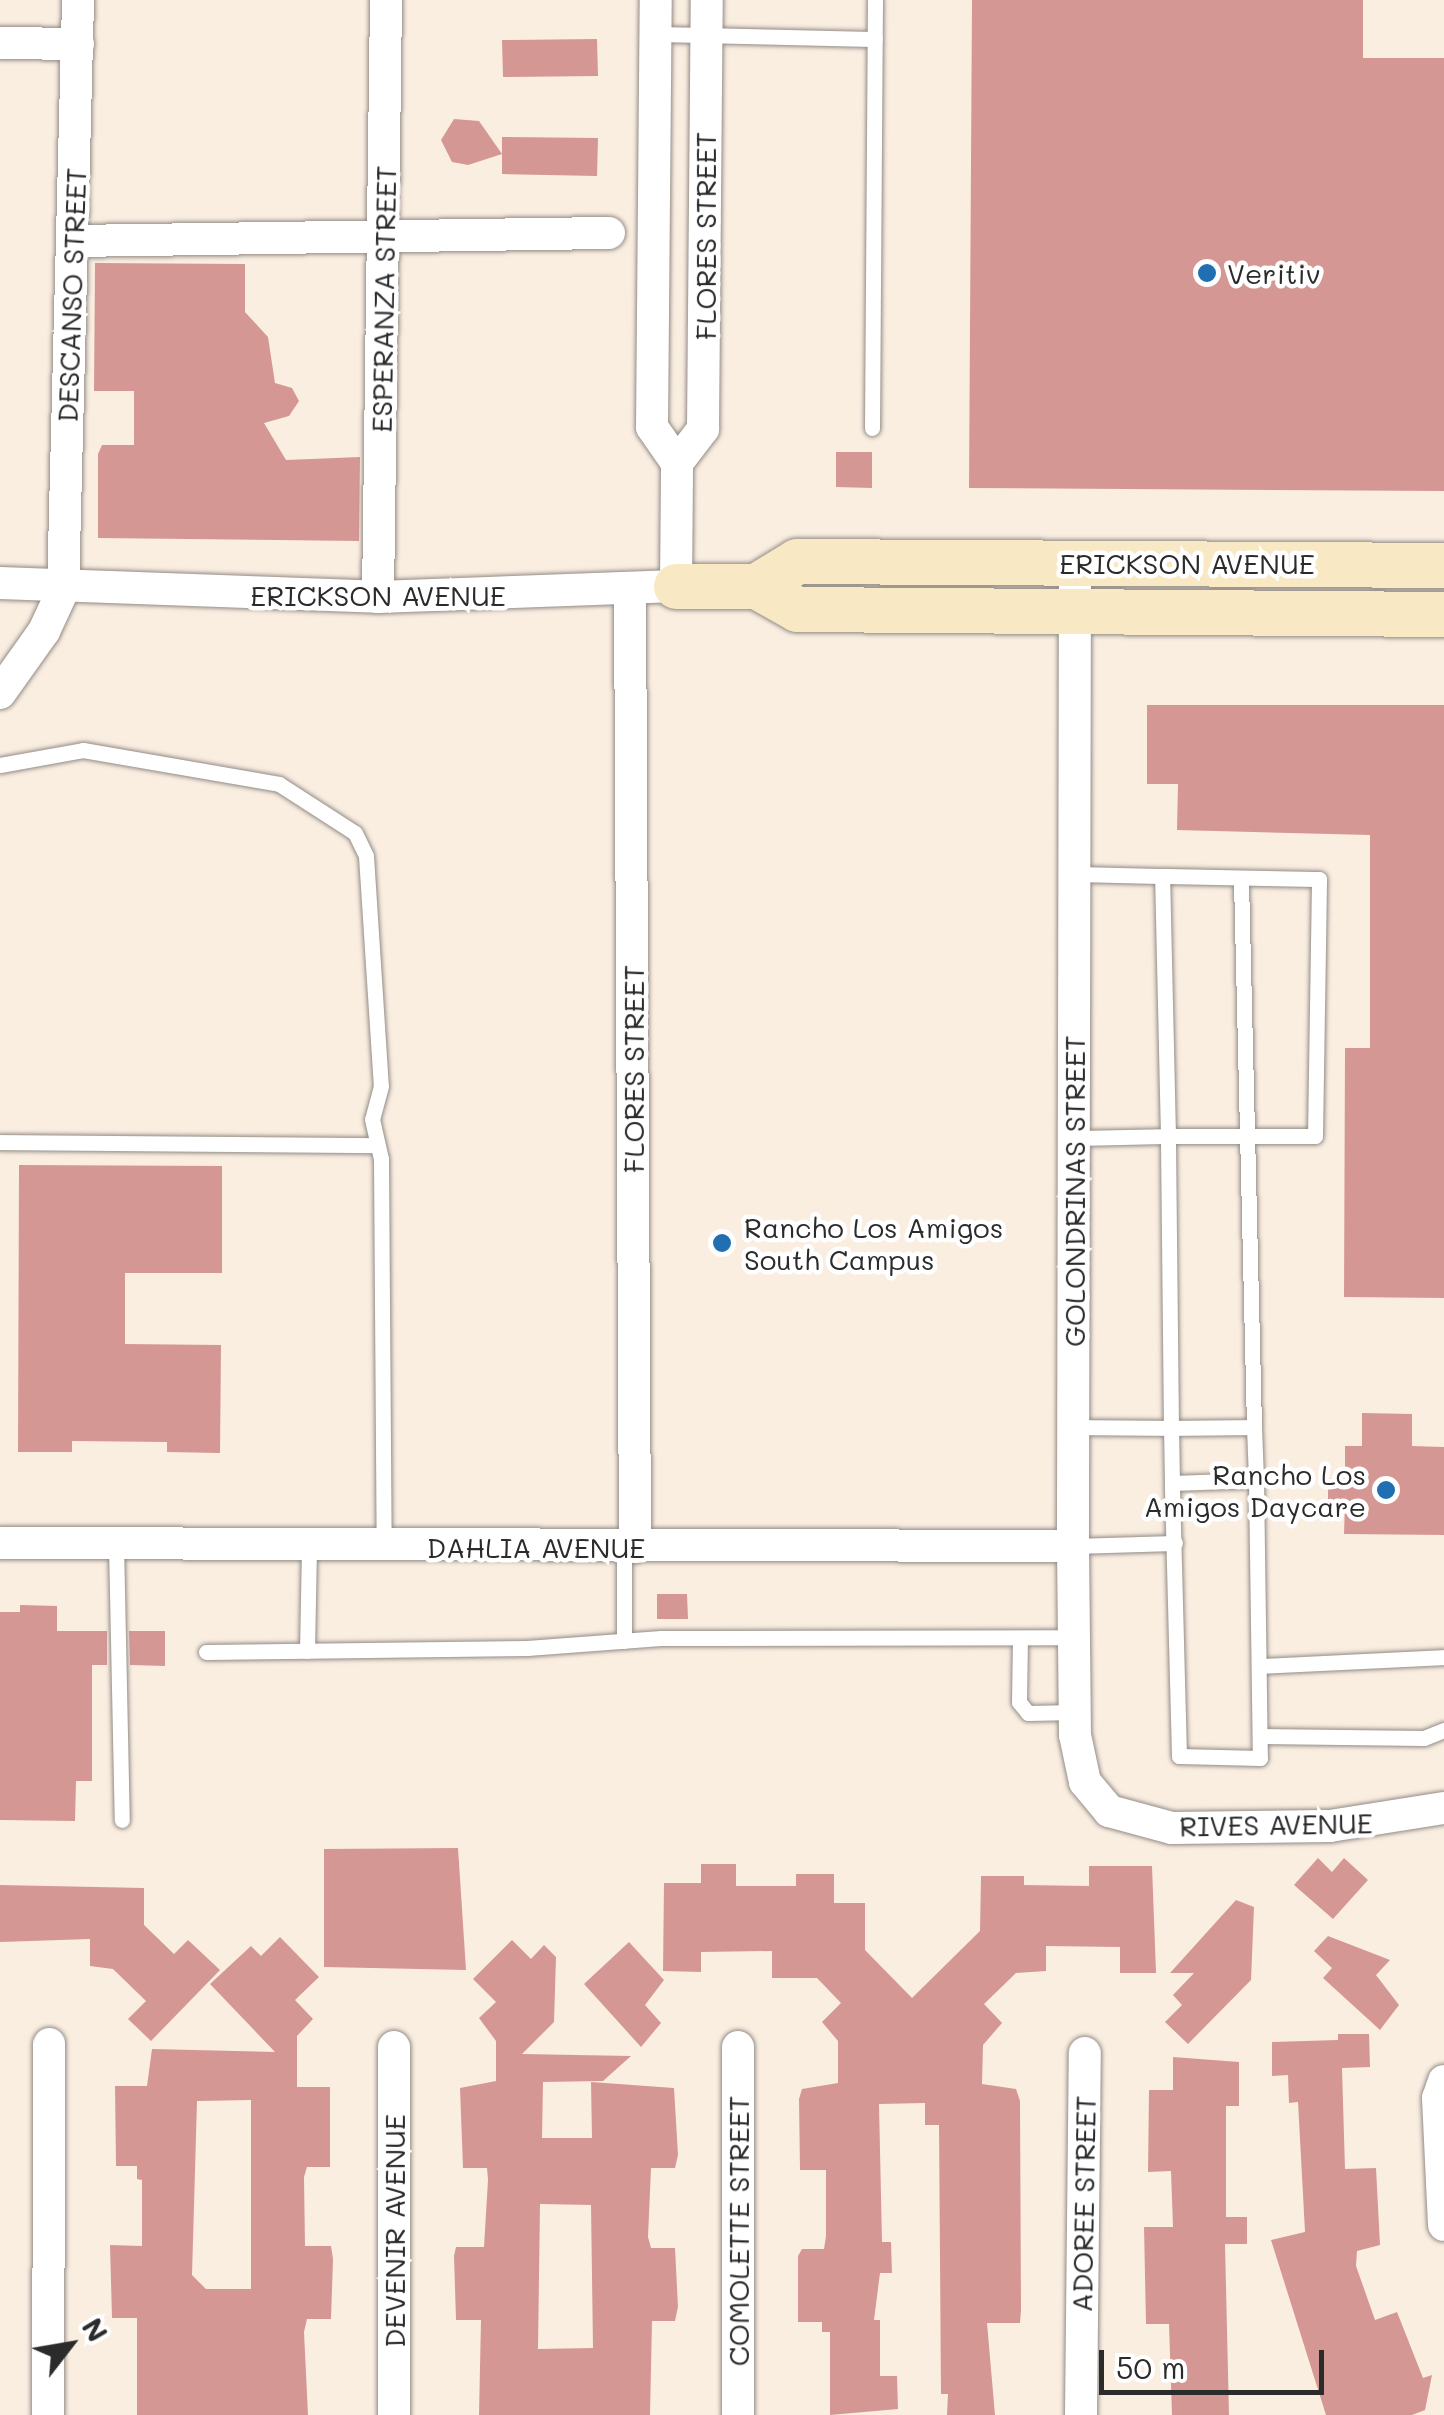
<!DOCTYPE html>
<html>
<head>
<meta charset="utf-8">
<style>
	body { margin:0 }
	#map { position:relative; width:1444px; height:2415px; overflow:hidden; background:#faeee1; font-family:Mali,sans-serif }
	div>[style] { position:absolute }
	.building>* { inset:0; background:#d59794 }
	.roads { filter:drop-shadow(0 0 2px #928c86) drop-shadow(0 0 2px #928c86) }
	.lane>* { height:15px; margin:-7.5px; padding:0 7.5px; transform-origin:7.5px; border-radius:7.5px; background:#fff }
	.street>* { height:32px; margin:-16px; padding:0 16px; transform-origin:16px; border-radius:16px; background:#fff }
	.secondary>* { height:45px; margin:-22.5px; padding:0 22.5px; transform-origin:22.5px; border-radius:22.5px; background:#f8e8c3 }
	.dots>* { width:28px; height:28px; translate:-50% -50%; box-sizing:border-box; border:5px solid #fff; border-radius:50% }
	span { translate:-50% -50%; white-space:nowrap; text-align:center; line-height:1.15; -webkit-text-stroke:9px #fff; paint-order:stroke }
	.street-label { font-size:28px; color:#2b2b2b }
	.poi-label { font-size:28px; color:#2b2b2b }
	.left { translate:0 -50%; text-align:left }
	.right { translate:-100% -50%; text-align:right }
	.north { position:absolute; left:20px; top:2295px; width:100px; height:100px; -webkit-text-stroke:8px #fff; paint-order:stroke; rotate:59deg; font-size:28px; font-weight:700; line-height:40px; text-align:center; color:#2b2b2b }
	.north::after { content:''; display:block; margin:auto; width:35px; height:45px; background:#2b2b2b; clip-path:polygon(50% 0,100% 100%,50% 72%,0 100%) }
	.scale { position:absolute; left:1099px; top:2350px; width:225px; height:45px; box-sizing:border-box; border:5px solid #2b2b2b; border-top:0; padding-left:12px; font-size:30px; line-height:35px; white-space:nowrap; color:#2b2b2b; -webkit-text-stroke:8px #fff; paint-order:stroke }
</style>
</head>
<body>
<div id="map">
	<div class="building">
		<div style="clip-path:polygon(972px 0,1363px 0,1363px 58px,1444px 58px,1444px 491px,969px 488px)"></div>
		<div style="clip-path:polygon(597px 39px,598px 76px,503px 77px,502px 40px)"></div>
		<div style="clip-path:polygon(454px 119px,479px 121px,502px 154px,468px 165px,452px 162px,441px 140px)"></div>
		<div style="clip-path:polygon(502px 137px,598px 138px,597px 176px,502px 174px)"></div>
		<div style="clip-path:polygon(95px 263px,245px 264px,245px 312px,268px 337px,275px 383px,292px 388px,299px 401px,289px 416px,264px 423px,286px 460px,360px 457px,359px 541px,98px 538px,98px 454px,102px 445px,134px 445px,134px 391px,94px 391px)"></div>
		<div style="clip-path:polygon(836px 452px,872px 452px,872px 488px,836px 487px)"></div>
		<div style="clip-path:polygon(1147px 705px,1444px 705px,1444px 1298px,1344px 1297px,1345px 1048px,1370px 1048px,1370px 835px,1177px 830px,1178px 784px,1147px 784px)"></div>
		<div style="clip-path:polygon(19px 1165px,222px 1166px,222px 1273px,125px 1273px,125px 1344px,221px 1345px,220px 1453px,167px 1452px,167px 1442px,72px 1441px,72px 1452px,18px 1452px)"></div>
		<div style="clip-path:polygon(1362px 1413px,1412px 1414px,1412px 1446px,1444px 1447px,1444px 1535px,1344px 1534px,1345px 1502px,1328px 1502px,1328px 1478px,1345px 1478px,1345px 1446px,1362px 1446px)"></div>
		<div style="clip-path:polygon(657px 1594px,687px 1594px,688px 1619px,657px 1619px)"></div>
		<div style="clip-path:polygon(20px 1605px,57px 1606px,57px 1631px,107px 1631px,107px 1665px,92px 1665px,92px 1781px,76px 1781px,75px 1821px,0 1820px,0 1612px,20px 1612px)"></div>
		<div style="clip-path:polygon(129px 1631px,165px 1631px,165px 1666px,130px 1665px)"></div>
		<div style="clip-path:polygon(458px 1848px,466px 1970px,324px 1967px,324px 1849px)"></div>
		<div style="clip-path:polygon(1318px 1858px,1332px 1872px,1344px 1858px,1368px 1880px,1333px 1919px,1294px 1885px)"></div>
		<div style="clip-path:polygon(701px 1864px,736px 1864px,736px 1886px,796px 1886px,796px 1874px,834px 1874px,834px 1903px,865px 1903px,865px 1950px,912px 1998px,980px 1931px,981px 1876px,1024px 1876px,1024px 1885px,1089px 1886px,1089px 1866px,1152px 1866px,1156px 1973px,1120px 1973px,1120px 1947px,1046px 1946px,1046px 1971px,1016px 1973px,984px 2004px,1002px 2023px,983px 2045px,982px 2084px,1016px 2089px,1020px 2101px,1021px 2310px,1020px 2323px,987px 2323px,995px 2415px,947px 2415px,948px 2394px,941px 2394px,939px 2125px,925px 2125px,925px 2103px,879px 2104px,882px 2242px,891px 2242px,892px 2273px,880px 2273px,874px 2320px,880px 2320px,880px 2376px,897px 2376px,898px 2409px,830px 2415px,830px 2332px,822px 2332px,822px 2322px,798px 2322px,798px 2256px,802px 2249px,824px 2249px,826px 2236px,826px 2170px,800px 2170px,799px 2099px,802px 2089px,838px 2083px,838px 2041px,822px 2022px,841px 2003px,817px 1978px,772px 1978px,772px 1951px,701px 1952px,701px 1972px,663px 1971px,664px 1883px,701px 1883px)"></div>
		<div style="clip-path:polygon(0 1885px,144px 1888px,144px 1925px,174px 1954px,188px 1940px,220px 1970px,151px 2041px,128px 2019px,146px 2001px,113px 1969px,90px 1966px,90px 1939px,0 1942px)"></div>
		<div style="clip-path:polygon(1236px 1900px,1254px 1907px,1251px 1980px,1188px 2044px,1165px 2022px,1182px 2005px,1173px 1995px,1194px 1973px,1170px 1973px)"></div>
		<div style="clip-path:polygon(1328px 1936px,1390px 1960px,1376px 1975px,1399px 2005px,1380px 2030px,1323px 1978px,1332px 1968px,1314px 1951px)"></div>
		<div style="clip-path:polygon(evenodd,280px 1937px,319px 1977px,295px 2000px,313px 2019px,297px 2036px,297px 2087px,330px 2087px,330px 2167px,307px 2167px,304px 2177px,305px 2246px,331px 2246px,333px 2259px,331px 2319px,307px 2319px,304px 2332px,308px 2415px,137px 2415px,137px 2318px,112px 2318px,110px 2245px,142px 2246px,142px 2180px,137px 2179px,137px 2166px,116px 2166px,115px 2086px,147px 2086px,152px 2049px,275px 2052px,210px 1984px,251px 1946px,261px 1956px,280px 1937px,251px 2100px,251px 2289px,206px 2289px,192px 2275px,197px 2101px,251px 2100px)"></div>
		<div style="clip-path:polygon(evenodd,512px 1940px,531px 1959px,544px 1945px,556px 1957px,554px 2022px,522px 2054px,631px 2056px,603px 2081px,543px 2082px,542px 2138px,592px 2138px,591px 2082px,674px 2088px,678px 2155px,675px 2168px,651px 2168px,648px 2237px,651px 2248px,675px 2248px,678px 2307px,675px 2321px,652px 2321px,650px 2415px,479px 2415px,481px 2320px,456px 2320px,454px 2256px,456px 2247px,484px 2247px,488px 2180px,487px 2168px,463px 2168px,460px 2088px,496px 2081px,496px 2041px,479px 2018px,496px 2002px,473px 1979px,512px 1940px,540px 2204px,591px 2205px,593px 2348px,538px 2349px,540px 2204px)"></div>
		<div style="clip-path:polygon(629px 1942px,664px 1980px,645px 2005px,661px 2023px,641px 2047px,584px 1984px)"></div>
		<div style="clip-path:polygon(1338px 2034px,1369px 2034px,1370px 2067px,1342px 2068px,1345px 2169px,1376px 2168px,1380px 2245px,1357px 2251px,1356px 2266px,1375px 2320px,1397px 2312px,1423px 2378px,1432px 2375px,1425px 2410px,1412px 2415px,1326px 2415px,1271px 2240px,1305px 2232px,1298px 2102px,1289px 2103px,1288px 2075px,1272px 2076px,1272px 2042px,1338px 2040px)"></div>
		<div style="clip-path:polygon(1173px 2057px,1239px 2062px,1239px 2106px,1226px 2106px,1226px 2217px,1247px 2217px,1247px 2244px,1225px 2244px,1229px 2415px,1172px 2415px,1169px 2324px,1146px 2324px,1144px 2227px,1173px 2227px,1171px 2171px,1148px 2172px,1149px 2090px,1173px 2090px)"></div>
	</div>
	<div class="roads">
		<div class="lane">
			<div style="left:656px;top:34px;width:219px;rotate:1.3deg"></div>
			<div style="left:872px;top:428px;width:428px;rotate:-89.6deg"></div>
			<div style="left:0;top:765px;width:84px;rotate:-10.2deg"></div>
			<div style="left:83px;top:750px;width:199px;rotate:9.8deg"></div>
			<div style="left:279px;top:784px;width:90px;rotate:32.8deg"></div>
			<div style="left:355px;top:833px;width:25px;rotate:64deg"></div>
			<div style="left:366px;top:856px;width:230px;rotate:86.3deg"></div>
			<div style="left:381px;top:1086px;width:34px;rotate:105deg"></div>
			<div style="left:372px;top:1119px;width:41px;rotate:77.3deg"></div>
			<div style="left:381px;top:1159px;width:385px;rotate:89.6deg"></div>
			<div style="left:1074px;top:1138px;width:94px;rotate:-1.2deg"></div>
			<div style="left:1168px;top:1136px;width:260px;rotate:-91.3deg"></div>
			<div style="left:1162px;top:876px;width:88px;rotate:-178.7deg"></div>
			<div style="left:0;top:1142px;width:376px;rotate:0.5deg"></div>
			<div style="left:1073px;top:1427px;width:98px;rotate:0.6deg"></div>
			<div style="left:1171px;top:1428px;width:292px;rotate:-90.6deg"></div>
			<div style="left:1168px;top:1136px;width:147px"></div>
			<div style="left:1315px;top:1136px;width:257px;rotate:-89.1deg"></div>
			<div style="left:1319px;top:879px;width:157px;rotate:-178.9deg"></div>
			<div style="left:1254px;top:1427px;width:53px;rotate:87.8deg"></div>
			<div style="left:1172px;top:1483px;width:84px;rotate:-2deg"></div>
			<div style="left:1256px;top:1480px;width:278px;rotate:89.2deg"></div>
			<div style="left:1260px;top:1758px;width:81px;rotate:-178.6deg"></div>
			<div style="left:1179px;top:1756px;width:273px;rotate:-91.5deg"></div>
			<div style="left:1172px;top:1483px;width:55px;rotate:-91deg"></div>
			<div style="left:1171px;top:1428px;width:83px;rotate:-0.7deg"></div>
			<div style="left:1254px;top:1427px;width:549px;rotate:-91.36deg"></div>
			<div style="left:116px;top:1544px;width:276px;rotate:88.8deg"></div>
			<div style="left:1073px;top:1546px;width:102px;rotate:-1.7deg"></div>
			<div style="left:1020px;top:1638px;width:64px;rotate:90.9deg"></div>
			<div style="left:1019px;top:1702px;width:14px;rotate:51deg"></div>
			<div style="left:1028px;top:1713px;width:47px;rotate:-1.2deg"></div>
			<div style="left:624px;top:1641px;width:94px;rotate:-90deg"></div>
			<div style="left:307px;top:1651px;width:105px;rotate:-88.9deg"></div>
			<div style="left:206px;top:1652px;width:321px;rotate:-0.7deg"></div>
			<div style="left:527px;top:1648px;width:134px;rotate:-4.3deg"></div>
			<div style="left:661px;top:1638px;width:413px;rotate:-0.1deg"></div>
			<div style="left:1260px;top:1666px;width:184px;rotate:-2.8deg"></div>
			<div style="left:1260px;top:1736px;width:164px;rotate:0.7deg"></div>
			<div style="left:1424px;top:1738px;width:22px;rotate:-22deg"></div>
		</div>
		<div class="street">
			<div style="left:0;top:43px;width:78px;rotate:0.7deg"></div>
			<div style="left:73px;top:241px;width:536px;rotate:-0.86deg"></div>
			<div style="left:677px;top:463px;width:43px;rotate:-52.6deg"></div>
			<div style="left:703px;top:429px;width:429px;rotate:-89.5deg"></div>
			<div style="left:1075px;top:562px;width:984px;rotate:90.12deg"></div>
			<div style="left:1073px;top:1546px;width:189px;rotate:89.4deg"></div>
			<div style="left:1075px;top:1735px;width:48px;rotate:78deg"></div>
			<div style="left:1085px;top:1782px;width:38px;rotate:50deg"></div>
			<div style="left:1109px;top:1811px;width:65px;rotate:15.1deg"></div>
			<div style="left:1172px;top:1828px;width:158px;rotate:-0.7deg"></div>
			<div style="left:1330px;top:1826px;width:115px;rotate:-9deg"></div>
			<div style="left:0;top:583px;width:378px;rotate:2.1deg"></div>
			<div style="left:378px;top:597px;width:298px;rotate:-2.1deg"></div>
			<div style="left:676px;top:586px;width:123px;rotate:-89.5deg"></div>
			<div style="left:677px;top:463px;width:44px;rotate:-124.8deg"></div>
			<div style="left:652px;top:427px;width:427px;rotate:-89.5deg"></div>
			<div style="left:630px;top:591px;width:956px;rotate:89.7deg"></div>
			<div style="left:378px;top:597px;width:597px;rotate:-89.23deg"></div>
			<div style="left:0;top:693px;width:76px;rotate:-54.6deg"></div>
			<div style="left:44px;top:631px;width:45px;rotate:-65.1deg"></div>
			<div style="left:63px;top:590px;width:590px;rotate:-88.54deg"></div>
			<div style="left:0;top:1543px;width:1073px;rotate:0.16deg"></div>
			<div style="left:738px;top:2047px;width:368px;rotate:90deg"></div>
			<div style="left:1444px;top:2081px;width:18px;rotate:109deg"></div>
			<div style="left:1438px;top:2098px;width:127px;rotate:87.3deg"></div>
			<div style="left:48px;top:2415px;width:371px;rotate:-89.8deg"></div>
			<div style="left:394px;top:2415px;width:368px;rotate:-90deg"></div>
			<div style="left:1081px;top:2415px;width:362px;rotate:-89.4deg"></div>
		</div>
		<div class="secondary">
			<div style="left:676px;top:586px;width:80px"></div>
			<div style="left:756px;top:586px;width:47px;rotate:29.3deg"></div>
			<div style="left:797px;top:609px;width:647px;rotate:0.44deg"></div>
			<div style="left:756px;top:586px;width:48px;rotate:-31.4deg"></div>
			<div style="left:797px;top:561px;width:647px;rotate:0.35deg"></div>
		</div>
	</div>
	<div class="dots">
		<div style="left:1207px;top:273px;background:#1f6fb2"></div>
		<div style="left:722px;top:1243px;background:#1f6fb2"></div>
		<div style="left:1386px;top:1490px;background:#1f6fb2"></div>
	</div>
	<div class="street-label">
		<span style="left:705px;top:236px;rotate:-90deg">FLORES STREET</span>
		<span style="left:71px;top:295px;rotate:-88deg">DESCANSO STREET</span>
		<span style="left:383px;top:299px;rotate:-89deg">ESPERANZA STREET</span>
		<span style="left:1187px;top:563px">ERICKSON AVENUE</span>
		<span style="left:378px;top:595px">ERICKSON AVENUE</span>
		<span style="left:633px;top:1069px;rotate:-90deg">FLORES STREET</span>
		<span style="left:1074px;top:1191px;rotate:-90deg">GOLONDRINAS STREET</span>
		<span style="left:536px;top:1547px">DAHLIA AVENUE</span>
		<span style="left:1276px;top:1824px;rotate:-1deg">RIVES AVENUE</span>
		<span style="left:1083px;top:2204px;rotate:-89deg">ADOREE STREET</span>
		<span style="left:394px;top:2231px;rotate:-90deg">DEVENIR AVENUE</span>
		<span style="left:738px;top:2231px;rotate:-90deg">COMOLETTE STREET</span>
	</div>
	<div class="poi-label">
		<span class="left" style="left:1227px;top:273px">Veritiv</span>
		<span class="left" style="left:744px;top:1243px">Rancho Los Amigos<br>South Campus</span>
		<span class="right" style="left:1366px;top:1490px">Rancho Los<br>Amigos Daycare</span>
	</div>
	<div class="north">N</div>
	<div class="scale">50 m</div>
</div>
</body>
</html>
